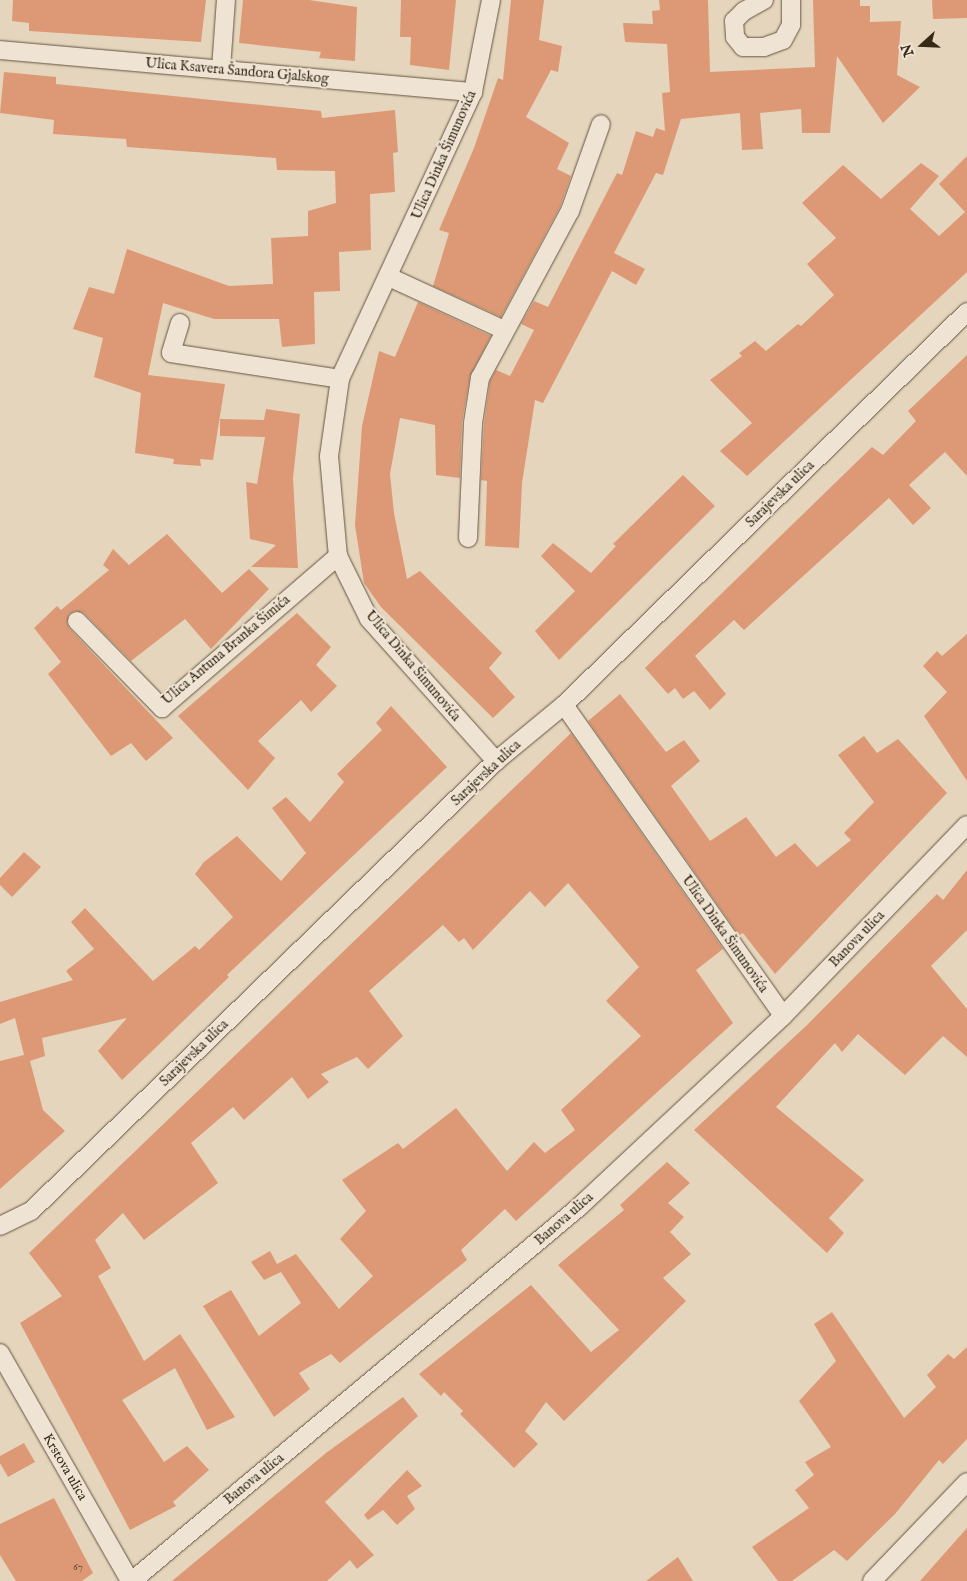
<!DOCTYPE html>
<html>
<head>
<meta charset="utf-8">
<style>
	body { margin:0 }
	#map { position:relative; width:967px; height:1581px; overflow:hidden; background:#e6d5bd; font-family:"IM FELL English",serif }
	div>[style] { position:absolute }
	.building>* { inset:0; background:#dd9975 }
	.roads { filter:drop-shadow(0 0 1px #635440) drop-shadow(0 0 1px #635440) }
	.minor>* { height:18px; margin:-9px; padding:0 9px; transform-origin:9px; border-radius:9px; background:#efe4d4 }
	span { translate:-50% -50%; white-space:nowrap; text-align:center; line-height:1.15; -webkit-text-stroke:4px #efe4d4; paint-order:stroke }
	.number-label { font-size:11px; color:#60452e }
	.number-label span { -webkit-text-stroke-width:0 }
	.street-label { font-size:14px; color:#372917 }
	.north { position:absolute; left:897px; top:20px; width:50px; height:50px; -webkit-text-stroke:4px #efe4d4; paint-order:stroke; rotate:250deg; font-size:14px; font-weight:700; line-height:20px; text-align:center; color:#372917 }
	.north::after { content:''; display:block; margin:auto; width:18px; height:22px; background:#372917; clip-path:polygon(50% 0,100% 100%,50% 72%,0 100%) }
</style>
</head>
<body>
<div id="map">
	<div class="building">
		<div style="clip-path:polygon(13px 0,206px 0,201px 42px,29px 31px,29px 23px,12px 21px)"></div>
		<div style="clip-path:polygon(243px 0,309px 0,357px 7px,355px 61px,319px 58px,321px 52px,239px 43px)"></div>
		<div style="clip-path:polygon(401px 0,456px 0,449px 70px,410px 65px,411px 37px,400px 37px)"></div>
		<div style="clip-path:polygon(511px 0,544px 0,539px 40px,562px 46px,558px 72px,551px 70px,526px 117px,569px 143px,557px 169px,571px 176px,560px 207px,501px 317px,433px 286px,449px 233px,439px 230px,474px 148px,498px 78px,503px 80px)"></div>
		<div style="clip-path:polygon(659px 0,708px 0,710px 72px,815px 67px,813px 0,860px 0,860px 6px,870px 6px,870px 22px,901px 21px,897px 75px,920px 87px,883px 123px,837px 56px,830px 133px,802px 133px,801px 109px,760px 113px,763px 149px,742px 150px,740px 113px,681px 119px,663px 175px,656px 173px,614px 253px,645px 269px,636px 285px,612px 271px,543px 403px,535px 400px,522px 483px,519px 548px,485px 546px,487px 481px,481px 480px,484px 424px,490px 381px,496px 370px,510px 376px,534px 330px,521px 324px,534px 301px,548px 307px,617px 173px,622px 175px,636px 131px,653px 137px,656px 128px,665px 131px,662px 93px,670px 92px,667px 44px,625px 42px,623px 23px,653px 24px,652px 11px,660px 10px)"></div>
		<div style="clip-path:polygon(932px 0,967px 0,967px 18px,933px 19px)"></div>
		<div style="clip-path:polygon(4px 72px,56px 77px,56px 84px,321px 111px,322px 118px,395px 110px,398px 152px,393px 153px,395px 192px,370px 194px,371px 250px,339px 252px,340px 291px,314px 292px,315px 344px,282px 347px,279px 319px,214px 319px,163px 303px,148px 375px,225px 384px,213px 460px,200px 459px,201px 466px,173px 464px,174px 459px,135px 453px,141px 393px,94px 377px,103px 338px,73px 329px,89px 287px,114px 294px,127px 249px,229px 286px,273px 284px,271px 238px,308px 236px,308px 211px,336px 203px,335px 171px,277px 170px,276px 158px,127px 147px,126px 139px,53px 134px,54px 120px,0 113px)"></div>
		<div style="clip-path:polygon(967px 156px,967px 272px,747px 476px,720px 451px,752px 423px,710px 380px,742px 356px,739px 353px,755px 341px,766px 351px,798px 324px,801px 326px,834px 295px,807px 264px,836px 238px,802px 203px,843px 165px,881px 199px,921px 163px,939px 176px,910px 209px,939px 236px,965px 212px,939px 184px)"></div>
		<div style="clip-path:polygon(418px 302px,491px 336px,470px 376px,462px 422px,460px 478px,436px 475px,435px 425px,400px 418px,390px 474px,394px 513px,407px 579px,420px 571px,502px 653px,489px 668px,515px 697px,493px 718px,381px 607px,364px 583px,355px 525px,362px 426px,379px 351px,395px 357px)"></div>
		<div style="clip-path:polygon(967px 355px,967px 476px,945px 452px,909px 485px,931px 508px,913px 525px,889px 498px,744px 630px,734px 620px,695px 656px,726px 694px,710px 710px,694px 691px,683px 699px,675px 688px,668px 694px,645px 668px,872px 447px,883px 455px,916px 421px,908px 411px)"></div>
		<div style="clip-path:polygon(266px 409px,300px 414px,293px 478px,298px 568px,251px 567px,276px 545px,250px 539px,246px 482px,257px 484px,265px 437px,220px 436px,220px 419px,264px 420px)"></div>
		<div style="clip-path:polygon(683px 475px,715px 506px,559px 660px,535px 631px,575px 591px,541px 556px,553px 543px,591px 573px,616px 546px,613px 544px)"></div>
		<div style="clip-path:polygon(167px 534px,222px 593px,249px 569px,269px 589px,211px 649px,185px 619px,131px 661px,84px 613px,75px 611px,69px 614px,67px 623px,69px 628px,173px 738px,146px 761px,131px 743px,111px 756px,48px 674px,61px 662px,34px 628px,57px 606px,61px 610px,109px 570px,103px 565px,113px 549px,129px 565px)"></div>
		<div style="clip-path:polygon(297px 613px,331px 647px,316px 665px,337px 686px,311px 712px,301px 700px,258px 741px,275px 758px,248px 790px,178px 716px)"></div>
		<div style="clip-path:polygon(967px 634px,967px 781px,924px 716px,947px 692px,923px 666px,937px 651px,942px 656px)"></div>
		<div style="clip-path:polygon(620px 694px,666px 752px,684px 740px,700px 761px,671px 786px,710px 841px,746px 817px,776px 857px,795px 843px,817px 867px,851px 840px,844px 833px,874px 802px,838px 755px,864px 736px,877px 753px,898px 739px,947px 793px,775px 974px,743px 933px,739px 935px,588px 721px)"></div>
		<div style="clip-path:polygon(391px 706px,447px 767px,227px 975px,229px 977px,122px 1080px,98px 1051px,127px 1018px,42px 1038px,45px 1056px,30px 1061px,43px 1110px,65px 1131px,0 1189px,0 1061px,24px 1055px,15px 1018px,0 1024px,0 1002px,73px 980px,66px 971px,94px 949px,71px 922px,85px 908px,153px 981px,195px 946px,199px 950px,233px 917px,195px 874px,204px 862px,237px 836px,281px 881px,306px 853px,272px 808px,286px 797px,310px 822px,344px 782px,337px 774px,382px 730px,376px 723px)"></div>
		<div style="clip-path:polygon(571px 733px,723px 949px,696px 970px,733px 1023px,516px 1221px,505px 1209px,461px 1250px,467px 1260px,340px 1363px,331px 1354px,299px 1373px,310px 1389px,274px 1417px,203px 1306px,231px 1290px,259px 1336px,301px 1303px,281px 1272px,264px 1280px,251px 1262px,270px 1251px,277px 1264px,296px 1254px,339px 1309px,373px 1276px,340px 1239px,366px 1211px,342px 1180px,398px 1143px,403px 1149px,456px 1108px,507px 1171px,534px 1142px,545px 1153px,575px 1130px,561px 1110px,641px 1036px,606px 1001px,639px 967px,568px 883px,545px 907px,530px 891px,473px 950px,464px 938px,459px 942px,443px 925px,369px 991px,403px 1036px,368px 1069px,357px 1057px,321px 1074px,329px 1082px,308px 1099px,292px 1077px,244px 1120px,233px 1107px,191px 1143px,218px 1183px,144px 1240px,123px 1213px,95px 1240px,111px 1268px,98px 1276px,144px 1361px,180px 1334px,235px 1417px,207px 1430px,175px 1368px,122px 1400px,164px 1462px,187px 1446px,209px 1470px,173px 1502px,176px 1506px,130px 1530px,20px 1323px,62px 1296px,29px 1253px)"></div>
		<div style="clip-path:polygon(24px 852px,41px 867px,12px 897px,0 885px,0 878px)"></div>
		<div style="clip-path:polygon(967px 870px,967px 930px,931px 966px,967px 1009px,967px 1057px,943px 1036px,905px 1075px,858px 1034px,842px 1052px,835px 1043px,776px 1107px,864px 1180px,829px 1218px,844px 1233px,827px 1253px,694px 1130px,806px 1026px,937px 894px,943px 900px)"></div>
		<div style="clip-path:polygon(667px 1162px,690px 1183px,668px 1203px,684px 1217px,670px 1232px,691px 1254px,663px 1278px,686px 1301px,564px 1421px,546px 1402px,525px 1431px,538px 1444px,514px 1468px,460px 1414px,463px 1411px,444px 1392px,441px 1396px,419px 1374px,531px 1285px,591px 1352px,619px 1330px,558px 1265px,624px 1210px,620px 1205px)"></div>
		<div style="clip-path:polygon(832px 1312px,904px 1418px,936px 1387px,927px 1375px,948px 1354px,954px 1359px,967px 1347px,967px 1439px,943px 1464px,939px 1460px,895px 1514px,847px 1561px,834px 1550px,792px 1581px,778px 1581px,752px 1547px,809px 1508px,795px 1490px,814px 1475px,805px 1462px,831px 1447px,799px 1401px,836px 1361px,814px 1324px)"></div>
		<div style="clip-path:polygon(403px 1397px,418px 1416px,325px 1502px,374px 1555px,357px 1569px,350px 1560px,327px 1581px,172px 1581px,326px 1453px)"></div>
		<div style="clip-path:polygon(24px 1443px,35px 1462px,8px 1477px,0 1463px,0 1456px)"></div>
		<div style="clip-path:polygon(407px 1470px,422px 1486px,407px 1496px,415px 1509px,397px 1525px,383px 1510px,368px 1520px,364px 1515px)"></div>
		<div style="clip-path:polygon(54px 1498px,93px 1573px,82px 1581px,16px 1581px,0 1555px,0 1524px)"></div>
		<div style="clip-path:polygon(967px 1528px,967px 1581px,920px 1581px)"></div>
		<div style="clip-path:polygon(678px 1557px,693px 1581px,646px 1581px)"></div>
	</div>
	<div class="roads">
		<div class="minor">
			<div style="left:491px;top:0;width:94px;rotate:101.1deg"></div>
			<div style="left:473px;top:92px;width:316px;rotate:114.9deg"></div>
			<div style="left:340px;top:379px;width:78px;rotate:98.1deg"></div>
			<div style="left:329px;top:456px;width:100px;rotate:84.9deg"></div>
			<div style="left:338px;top:556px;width:70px;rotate:63.8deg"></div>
			<div style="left:369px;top:619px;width:191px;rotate:48.2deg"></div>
			<div style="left:764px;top:0;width:23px;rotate:151deg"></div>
			<div style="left:744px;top:11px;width:14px;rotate:135deg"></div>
			<div style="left:734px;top:21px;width:16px;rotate:86deg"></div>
			<div style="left:735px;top:37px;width:13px;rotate:51deg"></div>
			<div style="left:743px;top:47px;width:21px"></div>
			<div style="left:764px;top:47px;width:20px;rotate:-20deg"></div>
			<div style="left:783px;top:40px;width:17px;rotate:-62deg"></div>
			<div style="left:791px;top:25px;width:25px;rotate:-90deg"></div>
			<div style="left:0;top:50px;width:475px;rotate:5.1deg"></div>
			<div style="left:221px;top:69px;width:69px;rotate:-85.9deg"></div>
			<div style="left:389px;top:277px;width:127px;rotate:24.7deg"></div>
			<div style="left:180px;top:323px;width:31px;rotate:107deg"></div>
			<div style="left:171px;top:353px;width:171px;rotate:8.7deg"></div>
			<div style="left:468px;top:538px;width:115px;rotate:-87.5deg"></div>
			<div style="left:473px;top:423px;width:46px;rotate:-81.2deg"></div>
			<div style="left:480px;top:378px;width:190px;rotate:-61.7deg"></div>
			<div style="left:570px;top:211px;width:92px;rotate:-70.4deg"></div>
			<div style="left:77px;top:621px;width:122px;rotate:45.7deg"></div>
			<div style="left:162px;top:708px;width:233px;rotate:-40.8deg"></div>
			<div style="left:564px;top:705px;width:380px;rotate:54.8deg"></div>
			<div style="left:0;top:1226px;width:34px;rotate:-26deg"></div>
			<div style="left:31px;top:1211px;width:647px;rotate:-44.06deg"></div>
			<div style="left:496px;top:761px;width:88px;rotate:-39.5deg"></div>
			<div style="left:564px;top:705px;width:563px;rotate:-44.28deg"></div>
			<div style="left:0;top:1353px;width:262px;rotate:60.3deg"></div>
			<div style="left:132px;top:1581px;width:583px;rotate:-39.92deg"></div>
			<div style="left:579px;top:1207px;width:279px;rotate:-43.1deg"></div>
			<div style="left:783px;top:1016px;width:265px;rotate:-46.1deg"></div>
			<div style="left:872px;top:1581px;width:137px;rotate:-46.2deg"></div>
		</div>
	</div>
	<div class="number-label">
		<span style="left:78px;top:1567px">67</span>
	</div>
	<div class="street-label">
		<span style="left:237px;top:71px;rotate:5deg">Ulica Ksavera Šandora Gjalskog</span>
		<span style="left:444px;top:155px;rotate:-66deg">Ulica Dinka Šimunovića</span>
		<span style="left:780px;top:494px;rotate:-44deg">Sarajevska ulica</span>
		<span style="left:226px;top:650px;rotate:-40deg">Ulica Antuna Branka Šimića</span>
		<span style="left:413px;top:666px;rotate:50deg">Ulica Dinka Šimunovića</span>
		<span style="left:486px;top:773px;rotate:-43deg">Sarajevska ulica</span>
		<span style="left:725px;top:934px;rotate:55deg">Ulica Dinka Šimunovića</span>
		<span style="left:857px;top:939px;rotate:-46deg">Banova ulica</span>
		<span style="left:194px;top:1053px;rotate:-44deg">Sarajevska ulica</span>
		<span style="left:564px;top:1219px;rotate:-41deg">Banova ulica</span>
		<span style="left:65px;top:1467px;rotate:60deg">Krstova ulica</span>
		<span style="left:254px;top:1479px;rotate:-39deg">Banova ulica</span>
	</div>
	<div class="north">N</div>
</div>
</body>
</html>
